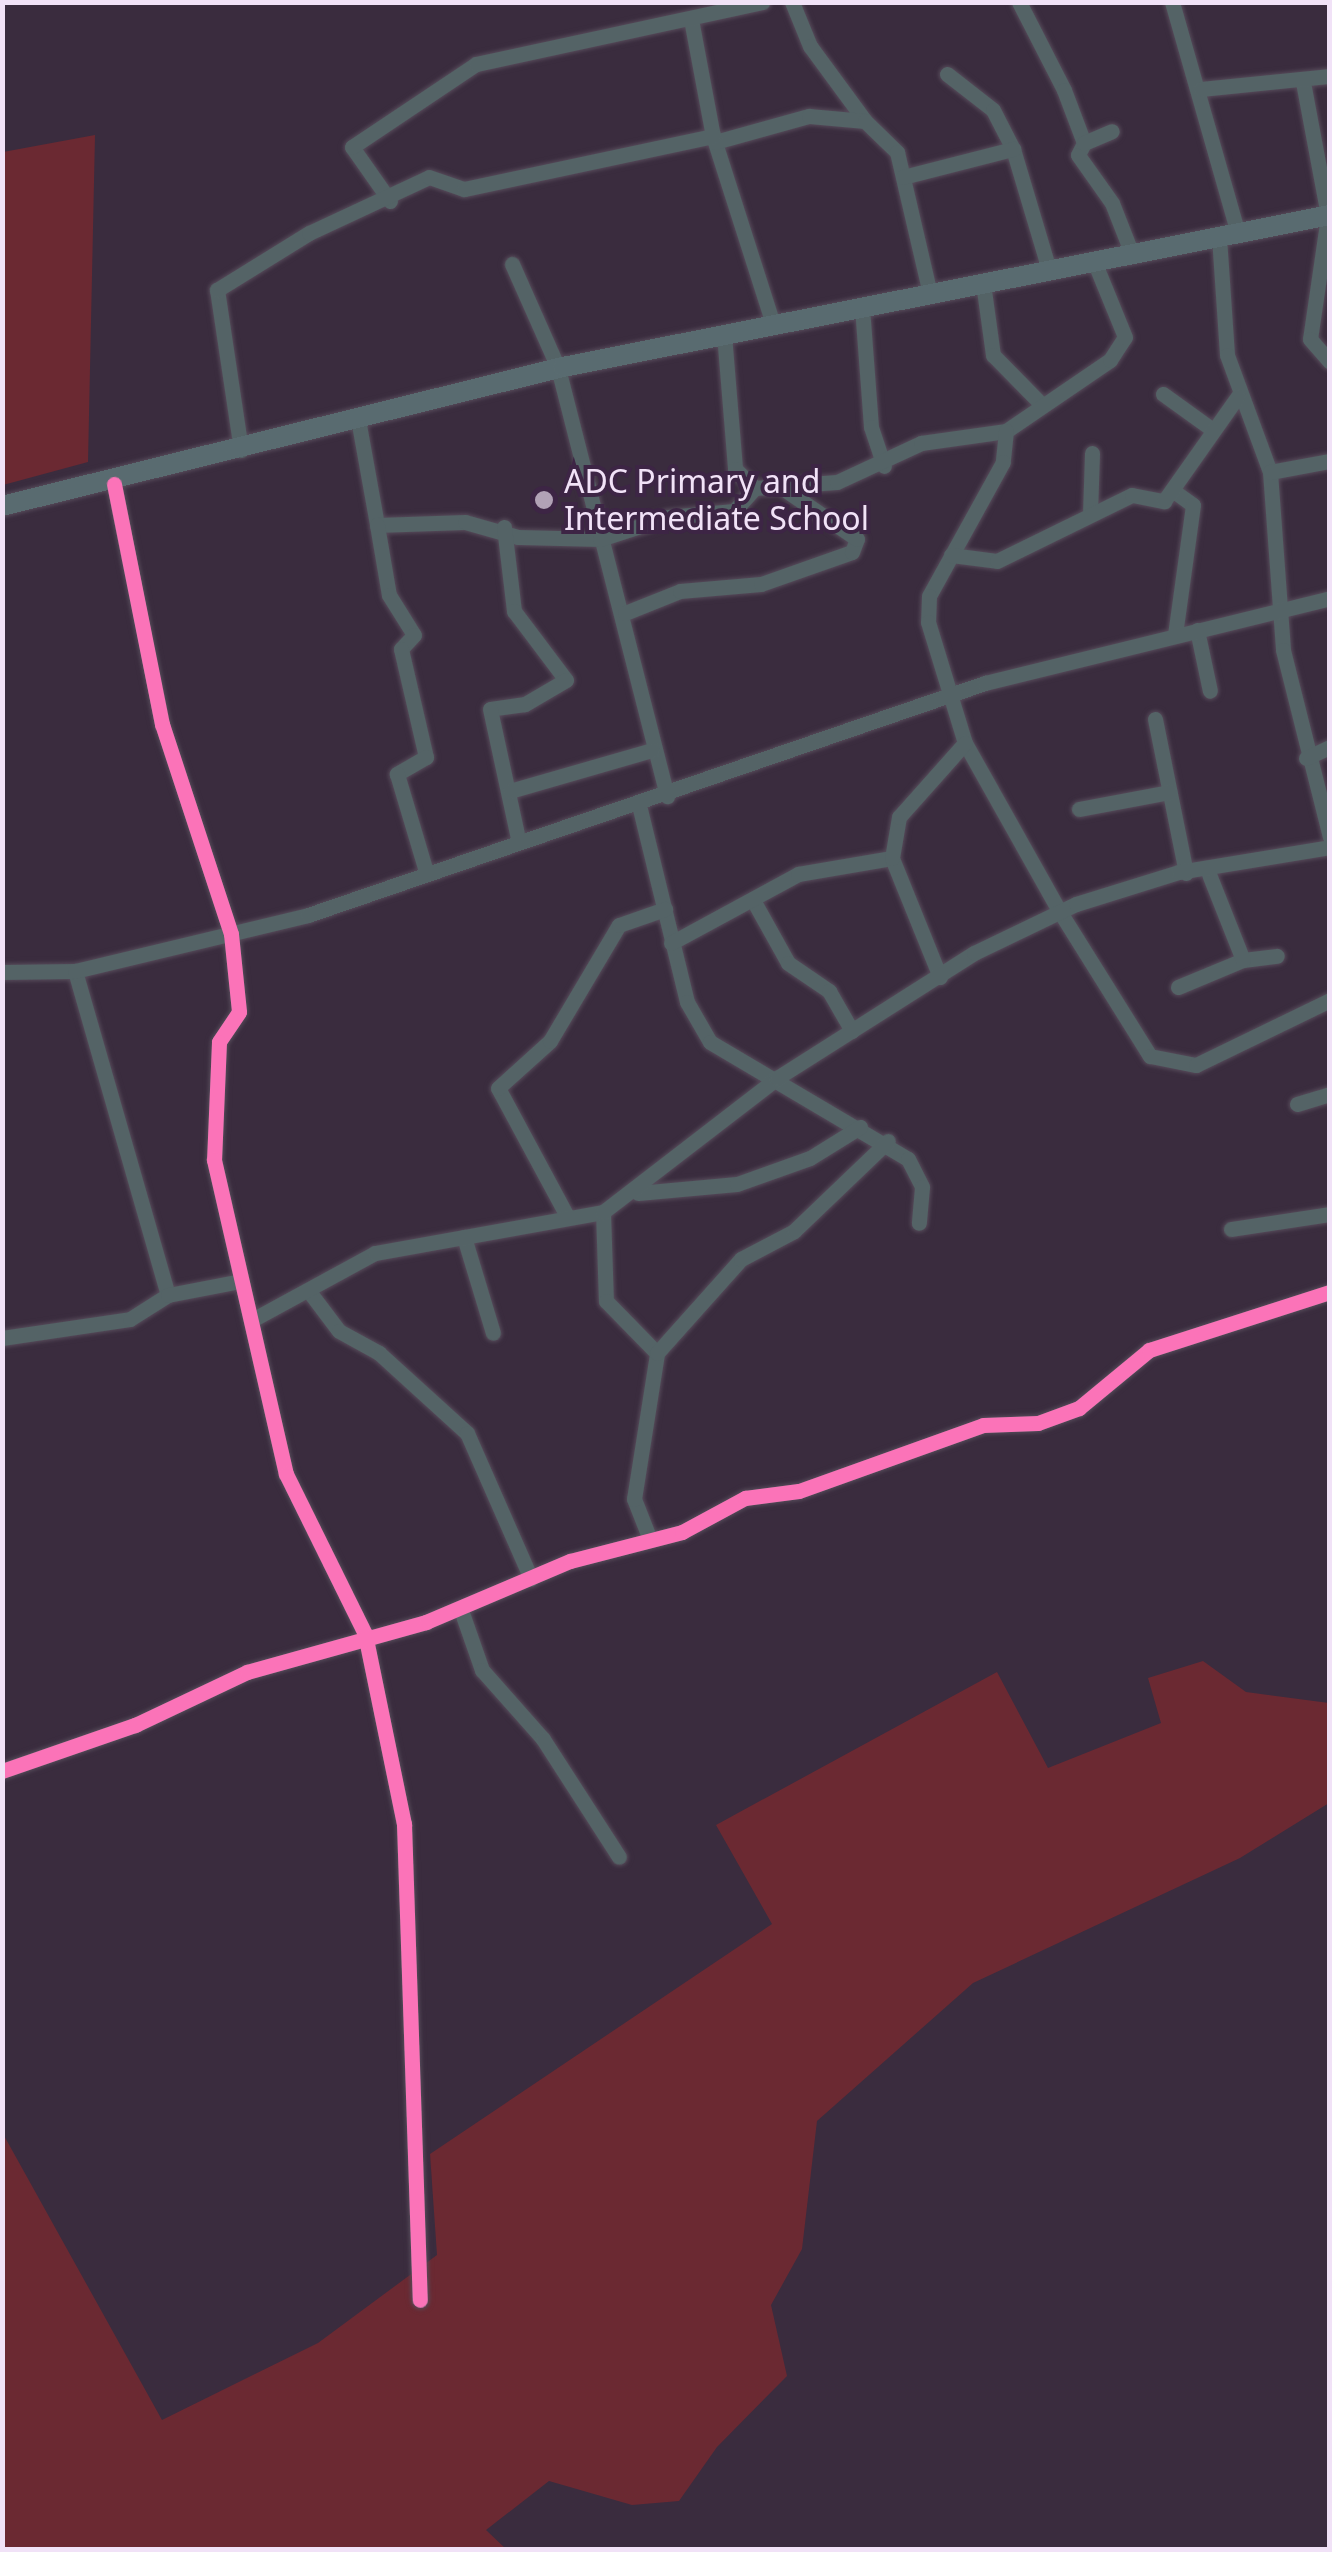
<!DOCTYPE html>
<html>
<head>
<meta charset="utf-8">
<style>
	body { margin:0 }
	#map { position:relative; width:1332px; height:2552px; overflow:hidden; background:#3a2c3e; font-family:"Noto Sans",sans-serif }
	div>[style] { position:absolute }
	.green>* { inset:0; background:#6b2932 }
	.roads { filter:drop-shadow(0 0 2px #564b5a) drop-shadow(0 0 2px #564b5a) }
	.minor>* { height:15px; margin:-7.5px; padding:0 7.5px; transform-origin:7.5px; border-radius:7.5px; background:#546366 }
	.major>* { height:20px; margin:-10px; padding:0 10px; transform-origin:10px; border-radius:10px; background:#596b70 }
	.cycleway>* { height:15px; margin:-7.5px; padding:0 7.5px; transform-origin:7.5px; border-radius:7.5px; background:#fb73b8 }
	.dots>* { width:28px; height:28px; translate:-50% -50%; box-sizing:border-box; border:5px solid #3d2545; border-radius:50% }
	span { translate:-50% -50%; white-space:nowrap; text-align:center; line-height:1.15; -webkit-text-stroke:8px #3d2545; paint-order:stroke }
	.poi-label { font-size:32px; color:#f1e2f7 }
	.left { translate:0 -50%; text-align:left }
	.frame { position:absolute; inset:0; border:5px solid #f1e2f7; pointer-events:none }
</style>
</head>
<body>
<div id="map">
	<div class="green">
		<div style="clip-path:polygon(95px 135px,88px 462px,3px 485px,3px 152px)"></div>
		<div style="clip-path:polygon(1203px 1661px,1246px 1692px,1329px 1703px,1329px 1803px,1240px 1858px,973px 1983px,817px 2121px,802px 2249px,771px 2305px,787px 2376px,717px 2447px,679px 2501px,632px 2505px,549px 2481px,486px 2530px,506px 2549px,3px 2549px,2px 2132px,162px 2420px,318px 2343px,437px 2255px,430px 2154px,772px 1924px,716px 1825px,997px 1672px,1048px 1768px,1161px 1723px,1148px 1678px)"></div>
	</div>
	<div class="roads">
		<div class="minor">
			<div style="left:792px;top:2px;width:48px;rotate:67.8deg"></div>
			<div style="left:810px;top:46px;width:93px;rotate:53.7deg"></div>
			<div style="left:1019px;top:2px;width:99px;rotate:62.9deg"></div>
			<div style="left:1064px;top:90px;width:57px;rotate:69.3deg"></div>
			<div style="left:1084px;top:143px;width:13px;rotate:117deg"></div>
			<div style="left:1078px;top:155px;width:59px;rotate:54.7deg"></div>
			<div style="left:1112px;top:203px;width:55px;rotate:68.6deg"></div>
			<div style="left:1172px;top:2px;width:240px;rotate:74.1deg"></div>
			<div style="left:691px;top:19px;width:119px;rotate:79.4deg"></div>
			<div style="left:713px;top:136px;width:197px;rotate:72.3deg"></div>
			<div style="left:947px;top:74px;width:58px;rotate:38deg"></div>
			<div style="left:993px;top:110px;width:44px;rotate:62.9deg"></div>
			<div style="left:1013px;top:149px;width:126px;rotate:73.4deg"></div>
			<div style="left:1303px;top:82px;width:136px;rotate:79.4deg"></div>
			<div style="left:1328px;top:216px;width:124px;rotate:98.3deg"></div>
			<div style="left:1310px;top:339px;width:30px;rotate:49deg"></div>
			<div style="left:1201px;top:89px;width:130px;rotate:-5.8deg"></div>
			<div style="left:715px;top:142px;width:98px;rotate:-15.5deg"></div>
			<div style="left:809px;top:116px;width:56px;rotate:5.1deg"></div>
			<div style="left:865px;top:121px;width:45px;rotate:44.1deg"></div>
			<div style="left:897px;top:152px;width:146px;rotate:76.9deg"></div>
			<div style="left:1084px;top:143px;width:30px;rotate:-23deg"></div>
			<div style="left:903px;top:177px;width:114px;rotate:-14.3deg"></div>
			<div style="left:390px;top:201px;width:66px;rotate:-125.1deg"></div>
			<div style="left:352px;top:147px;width:149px;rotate:-33.8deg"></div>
			<div style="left:476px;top:64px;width:293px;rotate:-12.2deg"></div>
			<div style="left:1219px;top:237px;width:118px;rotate:86.1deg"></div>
			<div style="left:1227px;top:355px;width:125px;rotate:69.8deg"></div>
			<div style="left:1270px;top:472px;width:178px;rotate:85.8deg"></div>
			<div style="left:1283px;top:650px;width:193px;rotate:75.9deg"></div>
			<div style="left:512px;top:264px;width:114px;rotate:66.1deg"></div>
			<div style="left:558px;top:368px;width:442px;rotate:75.7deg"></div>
			<div style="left:983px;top:283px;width:73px;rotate:82.1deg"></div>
			<div style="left:993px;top:355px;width:67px;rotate:45.6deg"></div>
			<div style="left:862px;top:307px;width:120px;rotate:85.7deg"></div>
			<div style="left:871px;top:427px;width:41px;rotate:71.6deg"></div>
			<div style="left:724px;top:334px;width:135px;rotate:85.3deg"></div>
			<div style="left:735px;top:469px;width:28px;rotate:44deg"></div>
			<div style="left:755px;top:488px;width:82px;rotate:-4.2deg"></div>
			<div style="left:837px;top:482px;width:93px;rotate:-24.9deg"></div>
			<div style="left:921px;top:443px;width:86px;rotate:-8deg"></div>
			<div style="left:1006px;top:431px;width:126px;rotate:-34.3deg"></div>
			<div style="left:1110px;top:360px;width:27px;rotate:-57deg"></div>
			<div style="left:1125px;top:337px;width:82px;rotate:-112.2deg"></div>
			<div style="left:1163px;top:394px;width:62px;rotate:35.8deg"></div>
			<div style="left:358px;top:419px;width:108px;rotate:79.8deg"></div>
			<div style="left:377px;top:525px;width:88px;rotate:-2deg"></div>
			<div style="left:465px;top:522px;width:55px;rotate:15.8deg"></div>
			<div style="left:518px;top:537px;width:82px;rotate:1.4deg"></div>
			<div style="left:600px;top:539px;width:71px;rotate:-17.9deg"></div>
			<div style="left:668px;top:517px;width:66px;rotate:-5.2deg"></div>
			<div style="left:734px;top:511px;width:31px;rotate:-48deg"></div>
			<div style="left:1006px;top:431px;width:31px;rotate:96deg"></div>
			<div style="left:1003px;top:462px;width:153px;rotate:118.9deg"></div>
			<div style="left:929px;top:596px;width:26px;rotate:92deg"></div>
			<div style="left:928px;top:622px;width:127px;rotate:73deg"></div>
			<div style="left:965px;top:743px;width:194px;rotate:60.7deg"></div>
			<div style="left:1060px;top:912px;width:170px;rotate:58deg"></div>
			<div style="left:1150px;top:1056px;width:47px;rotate:11.1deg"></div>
			<div style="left:1196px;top:1065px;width:149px;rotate:-25.9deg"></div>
			<div style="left:241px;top:450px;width:162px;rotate:-98.5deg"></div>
			<div style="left:217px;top:290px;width:108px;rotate:-31.8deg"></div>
			<div style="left:309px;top:233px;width:132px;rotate:-25deg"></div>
			<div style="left:429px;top:177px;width:37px;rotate:19deg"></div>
			<div style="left:464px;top:189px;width:255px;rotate:-12deg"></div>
			<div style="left:1270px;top:472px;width:61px;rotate:-10.4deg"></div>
			<div style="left:114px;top:484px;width:245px;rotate:78.7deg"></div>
			<div style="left:162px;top:724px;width:221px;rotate:71.8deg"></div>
			<div style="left:231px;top:934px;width:78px;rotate:84.1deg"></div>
			<div style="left:239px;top:1012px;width:36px;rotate:124deg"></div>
			<div style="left:219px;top:1042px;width:118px;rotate:92.4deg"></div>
			<div style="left:214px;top:1160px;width:322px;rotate:77.1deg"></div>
			<div style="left:286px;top:1474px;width:178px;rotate:63.7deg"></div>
			<div style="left:365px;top:1634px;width:194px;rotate:78.4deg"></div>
			<div style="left:404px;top:1824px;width:476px;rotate:88.1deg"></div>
			<div style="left:1175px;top:492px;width:22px;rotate:36deg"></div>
			<div style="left:1193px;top:505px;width:131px;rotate:97.9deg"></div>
			<div style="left:1090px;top:514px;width:61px;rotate:-88.1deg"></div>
			<div style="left:377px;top:525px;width:71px;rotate:80.3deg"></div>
			<div style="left:389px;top:595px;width:47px;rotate:58deg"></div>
			<div style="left:414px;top:635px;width:19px;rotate:133deg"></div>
			<div style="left:401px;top:649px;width:111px;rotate:77deg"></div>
			<div style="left:426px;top:757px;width:34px;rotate:150deg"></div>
			<div style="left:397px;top:774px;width:101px;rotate:73.4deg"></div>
			<div style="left:504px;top:527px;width:85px;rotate:83.2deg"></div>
			<div style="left:514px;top:611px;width:86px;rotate:53deg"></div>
			<div style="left:566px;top:680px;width:48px;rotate:149.7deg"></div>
			<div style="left:525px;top:704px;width:35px;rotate:172deg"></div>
			<div style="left:490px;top:709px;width:132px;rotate:77.8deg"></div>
			<div style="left:951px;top:555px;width:46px;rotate:7.4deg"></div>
			<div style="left:997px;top:561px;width:150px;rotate:-26.1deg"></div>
			<div style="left:1132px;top:495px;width:33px;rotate:11deg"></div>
			<div style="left:1164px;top:501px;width:128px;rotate:-54.8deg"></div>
			<div style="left:625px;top:613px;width:59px;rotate:-21.8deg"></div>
			<div style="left:680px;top:591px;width:81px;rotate:-4.9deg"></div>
			<div style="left:761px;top:584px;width:96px;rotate:-19.4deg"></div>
			<div style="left:852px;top:552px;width:14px;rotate:-69deg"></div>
			<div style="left:857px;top:539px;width:85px;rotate:-145.6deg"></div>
			<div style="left:1197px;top:630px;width:62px;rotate:78deg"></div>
			<div style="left:1155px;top:719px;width:157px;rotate:78.6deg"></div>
			<div style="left:1306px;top:758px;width:26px;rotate:-25deg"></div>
			<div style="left:510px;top:791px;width:148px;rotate:-16.1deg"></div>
			<div style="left:639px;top:805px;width:203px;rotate:76.3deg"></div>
			<div style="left:687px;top:1002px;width:46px;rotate:60.1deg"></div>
			<div style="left:710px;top:1042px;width:230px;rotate:30.6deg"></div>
			<div style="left:908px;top:1159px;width:31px;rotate:63deg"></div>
			<div style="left:922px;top:1187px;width:36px;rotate:95deg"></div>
			<div style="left:1079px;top:809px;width:92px;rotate:-10.7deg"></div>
			<div style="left:753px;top:900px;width:72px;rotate:60.9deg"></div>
			<div style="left:788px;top:963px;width:50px;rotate:34.3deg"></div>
			<div style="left:829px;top:991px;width:46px;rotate:60.1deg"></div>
			<div style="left:671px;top:943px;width:145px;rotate:-28.5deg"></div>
			<div style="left:798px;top:874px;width:95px;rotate:-9.7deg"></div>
			<div style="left:1243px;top:960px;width:34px;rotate:-7deg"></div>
			<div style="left:75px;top:971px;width:337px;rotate:74deg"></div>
			<div style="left:2px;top:972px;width:73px;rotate:-0.8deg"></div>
			<div style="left:75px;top:971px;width:240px;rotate:-13.5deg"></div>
			<div style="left:308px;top:915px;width:716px;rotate:-18.92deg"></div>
			<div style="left:985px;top:683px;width:355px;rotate:-13.8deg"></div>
			<div style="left:940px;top:977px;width:128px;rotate:-112deg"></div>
			<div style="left:892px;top:858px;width:42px;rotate:-80.3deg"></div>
			<div style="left:899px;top:817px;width:99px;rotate:-48.3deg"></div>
			<div style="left:1178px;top:987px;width:70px;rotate:-22.6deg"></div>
			<div style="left:1243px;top:960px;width:92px;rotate:-111.6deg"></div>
			<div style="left:1297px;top:1104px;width:34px;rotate:-17deg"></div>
			<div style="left:638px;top:1193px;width:99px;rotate:-5.2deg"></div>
			<div style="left:737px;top:1184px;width:77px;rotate:-19.6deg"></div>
			<div style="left:810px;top:1158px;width:59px;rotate:-31.8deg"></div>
			<div style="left:603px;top:1212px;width:89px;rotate:88.1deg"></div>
			<div style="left:606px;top:1301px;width:73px;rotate:45.6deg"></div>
			<div style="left:567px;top:1216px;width:145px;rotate:-118.3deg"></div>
			<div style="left:498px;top:1088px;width:70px;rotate:-42.1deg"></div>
			<div style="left:550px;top:1041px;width:135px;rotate:-59.3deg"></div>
			<div style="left:619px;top:925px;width:49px;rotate:-19.2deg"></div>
			<div style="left:1231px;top:1229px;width:100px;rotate:-8.6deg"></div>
			<div style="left:464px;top:1237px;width:100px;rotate:73.2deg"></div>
			<div style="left:311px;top:1294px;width:46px;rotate:52.9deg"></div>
			<div style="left:339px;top:1331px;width:46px;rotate:28.8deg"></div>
			<div style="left:379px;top:1353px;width:119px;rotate:42.3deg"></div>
			<div style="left:467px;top:1433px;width:159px;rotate:66.3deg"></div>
			<div style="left:252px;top:1320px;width:140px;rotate:-28.6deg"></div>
			<div style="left:375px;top:1253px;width:232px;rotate:-10.2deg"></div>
			<div style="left:603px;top:1212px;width:220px;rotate:-37.6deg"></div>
			<div style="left:777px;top:1078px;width:233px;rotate:-32.4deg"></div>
			<div style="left:974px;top:953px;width:113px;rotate:-25.7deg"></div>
			<div style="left:1076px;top:904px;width:108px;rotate:-17.3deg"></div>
			<div style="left:1179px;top:872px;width:153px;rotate:-9.4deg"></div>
			<div style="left:2px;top:1338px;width:129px;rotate:-8.4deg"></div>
			<div style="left:130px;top:1319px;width:45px;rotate:-32.3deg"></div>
			<div style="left:168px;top:1295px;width:74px;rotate:-10.9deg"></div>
			<div style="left:649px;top:1537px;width:41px;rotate:-111.5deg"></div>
			<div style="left:634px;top:1499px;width:148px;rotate:-81deg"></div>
			<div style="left:657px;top:1353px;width:126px;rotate:-48.2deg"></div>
			<div style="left:741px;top:1259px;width:60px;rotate:-27.8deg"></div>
			<div style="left:794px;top:1231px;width:130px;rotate:-43.8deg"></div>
			<div style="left:461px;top:1610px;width:64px;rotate:70.7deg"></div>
			<div style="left:482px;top:1670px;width:92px;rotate:48.5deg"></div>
			<div style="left:543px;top:1739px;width:140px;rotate:57.2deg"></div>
			<div style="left:2px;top:1771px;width:141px;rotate:-19.1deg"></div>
			<div style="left:135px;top:1725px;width:124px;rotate:-25.3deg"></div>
			<div style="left:247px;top:1672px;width:186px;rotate:-15.6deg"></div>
			<div style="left:426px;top:1622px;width:156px;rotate:-23deg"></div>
			<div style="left:570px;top:1561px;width:116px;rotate:-14.5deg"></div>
			<div style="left:682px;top:1532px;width:72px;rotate:-28.4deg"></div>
			<div style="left:745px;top:1498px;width:54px;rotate:-7.4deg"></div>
			<div style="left:799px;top:1491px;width:195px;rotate:-19.7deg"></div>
			<div style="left:983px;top:1425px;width:55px;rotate:-2.1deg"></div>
			<div style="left:1038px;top:1423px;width:44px;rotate:-20.1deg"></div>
			<div style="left:1079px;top:1408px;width:91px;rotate:-39.6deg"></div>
			<div style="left:1149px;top:1350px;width:190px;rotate:-17.8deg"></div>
		</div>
		<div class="major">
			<div style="left:2px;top:506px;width:578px;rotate:-13.92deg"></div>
			<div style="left:563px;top:367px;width:782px;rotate:-11.21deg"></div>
		</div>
	</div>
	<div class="cycleway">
		<div style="left:114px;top:484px;width:245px;rotate:78.7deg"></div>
		<div style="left:162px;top:724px;width:221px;rotate:71.8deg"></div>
		<div style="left:231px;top:934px;width:78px;rotate:84.1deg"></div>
		<div style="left:239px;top:1012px;width:36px;rotate:124deg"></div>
		<div style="left:219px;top:1042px;width:118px;rotate:92.4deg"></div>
		<div style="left:214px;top:1160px;width:322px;rotate:77.1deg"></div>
		<div style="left:286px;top:1474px;width:178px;rotate:63.7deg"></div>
		<div style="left:365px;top:1634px;width:194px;rotate:78.4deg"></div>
		<div style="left:404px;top:1824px;width:476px;rotate:88.1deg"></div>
		<div style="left:2px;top:1771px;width:141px;rotate:-19.1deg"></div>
		<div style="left:135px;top:1725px;width:124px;rotate:-25.3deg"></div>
		<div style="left:247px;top:1672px;width:186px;rotate:-15.6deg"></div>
		<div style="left:426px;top:1622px;width:156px;rotate:-23deg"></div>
		<div style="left:570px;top:1561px;width:116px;rotate:-14.5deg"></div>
		<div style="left:682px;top:1532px;width:72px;rotate:-28.4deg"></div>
		<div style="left:745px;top:1498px;width:54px;rotate:-7.4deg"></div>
		<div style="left:799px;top:1491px;width:195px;rotate:-19.7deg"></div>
		<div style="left:983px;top:1425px;width:55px;rotate:-2.1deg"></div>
		<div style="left:1038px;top:1423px;width:44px;rotate:-20.1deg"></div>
		<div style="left:1079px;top:1408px;width:91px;rotate:-39.6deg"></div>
		<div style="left:1149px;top:1350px;width:190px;rotate:-17.8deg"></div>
	</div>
	<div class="dots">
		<div style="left:544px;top:500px;background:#b1a2b6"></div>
	</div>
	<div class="poi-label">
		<span class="left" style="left:564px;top:500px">ADC Primary and<br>Intermediate School</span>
	</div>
	<div class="frame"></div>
</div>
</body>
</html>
